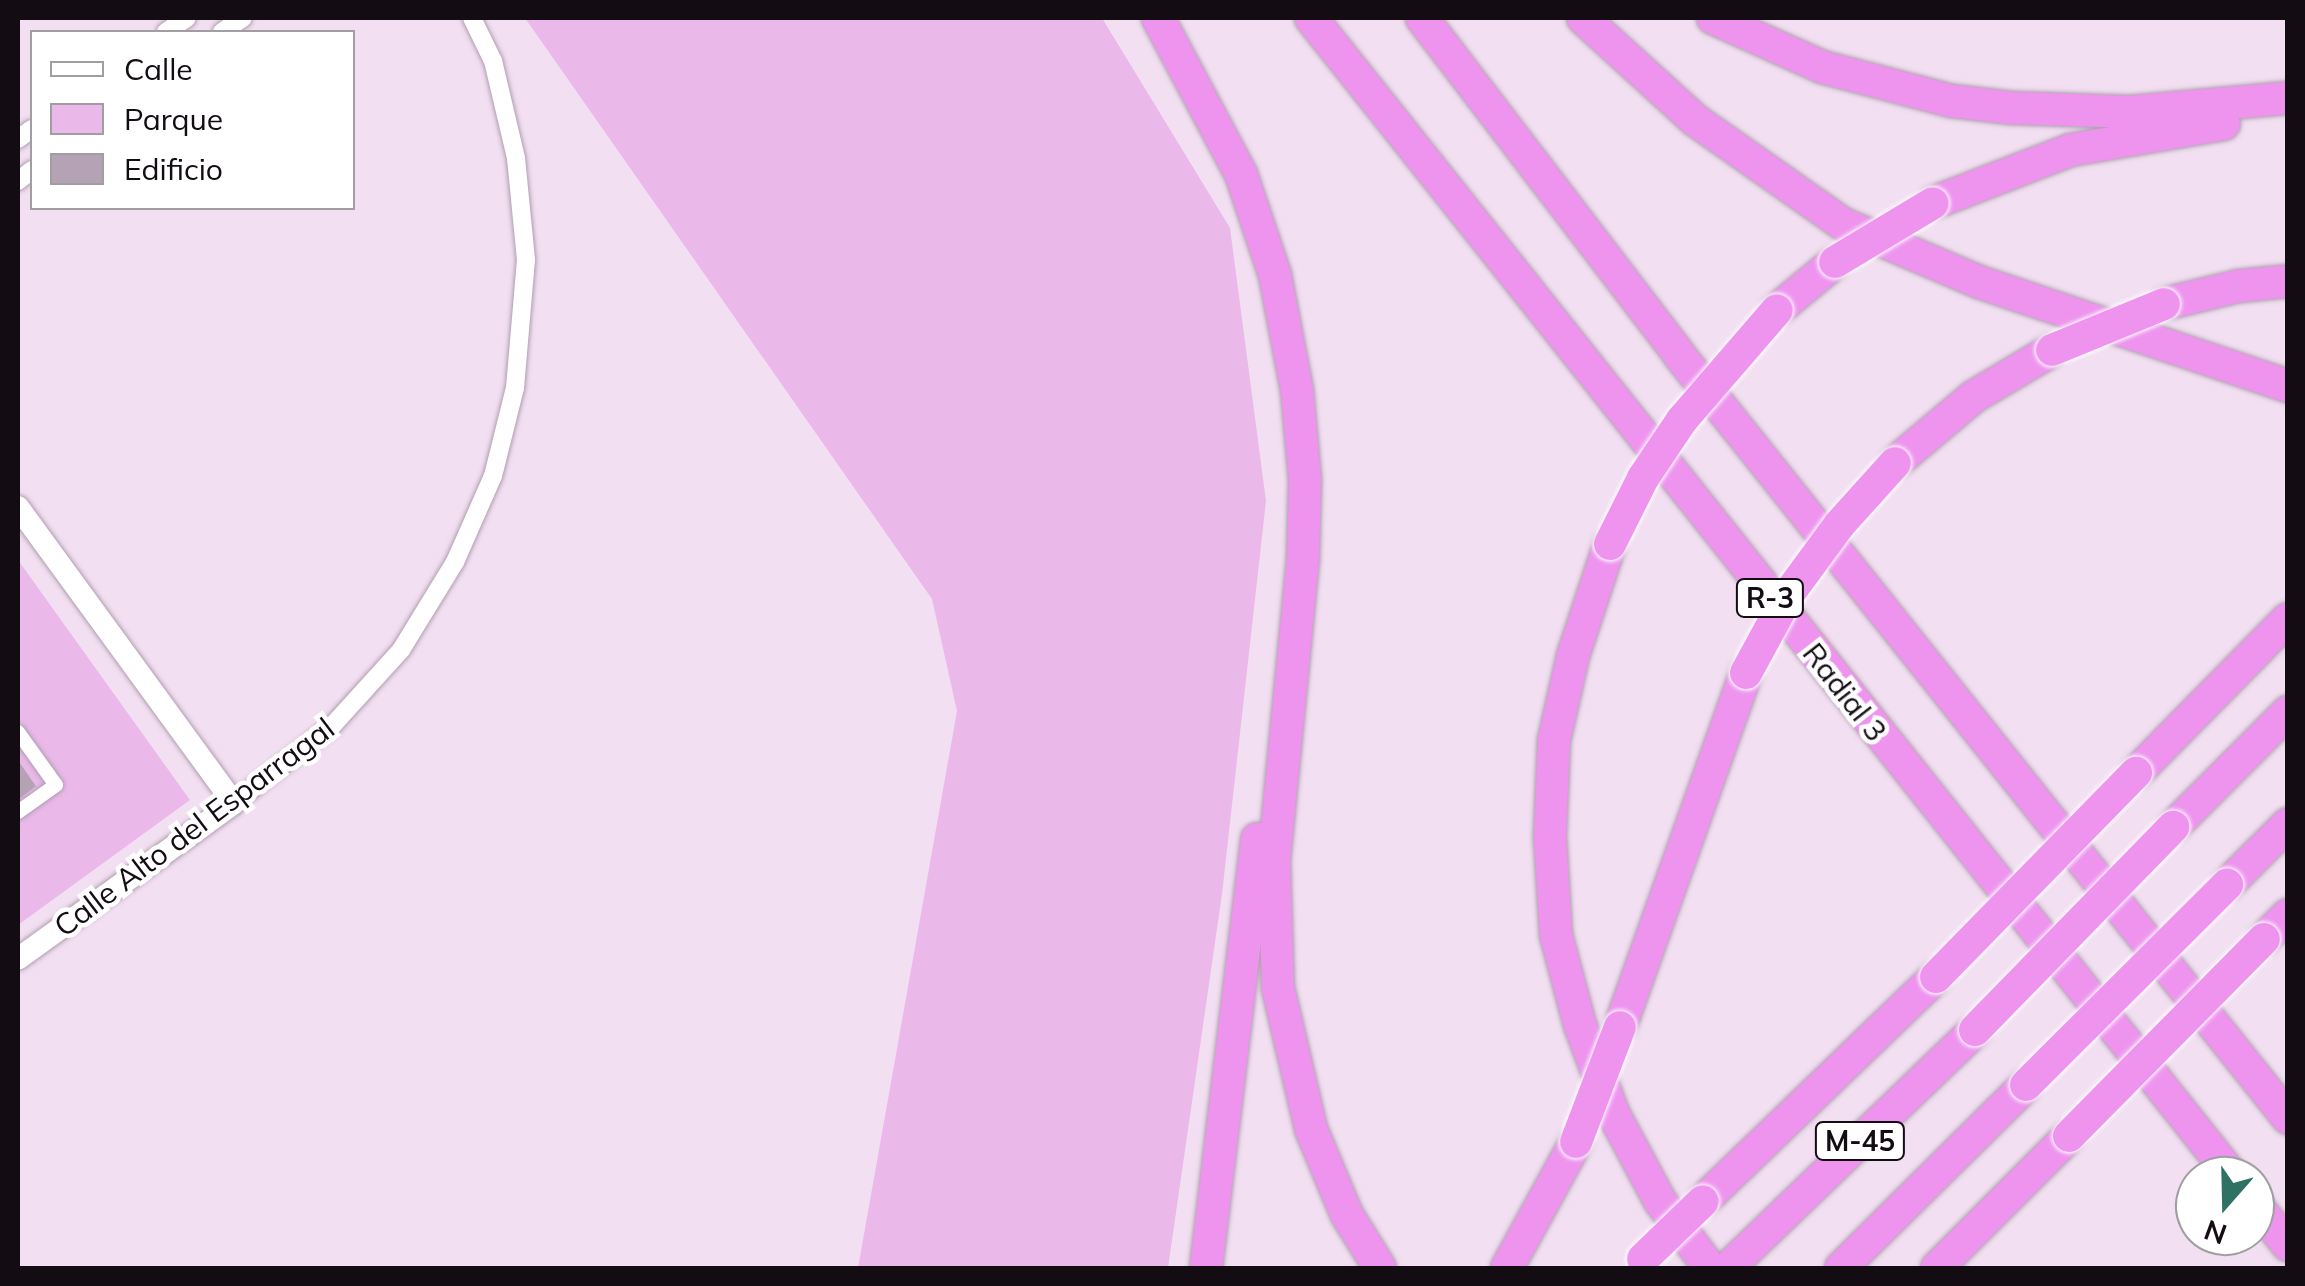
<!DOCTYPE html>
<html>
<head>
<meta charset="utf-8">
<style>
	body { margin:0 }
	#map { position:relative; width:2305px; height:1286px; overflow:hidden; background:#f2dff2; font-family:Mulish,sans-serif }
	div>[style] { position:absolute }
	.green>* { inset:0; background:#eab9ea }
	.building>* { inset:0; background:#b5a3b5 }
	.roads { filter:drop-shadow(0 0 2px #b19eb0) drop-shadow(0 0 2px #b19eb0) }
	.pedestrian>* { height:14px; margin:-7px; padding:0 7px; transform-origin:7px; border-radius:7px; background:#fff }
	.minor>* { height:18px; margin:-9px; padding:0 9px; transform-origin:9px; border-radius:9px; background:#fff }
	.tertiary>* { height:22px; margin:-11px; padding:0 11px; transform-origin:11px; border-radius:11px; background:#fff }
	.motorway>* { height:32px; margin:-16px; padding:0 16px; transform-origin:16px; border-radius:16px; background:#ee94ef }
	.bridges { filter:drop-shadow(0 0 2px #fff) drop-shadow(0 0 2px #fff) }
	.motorway-bridge>* { height:32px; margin:-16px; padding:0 16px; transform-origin:16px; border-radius:16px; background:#ee94ef }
	span { translate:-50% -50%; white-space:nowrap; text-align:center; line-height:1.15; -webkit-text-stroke:9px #fff; paint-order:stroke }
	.shield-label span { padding:2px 8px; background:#fff; border:2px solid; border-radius:8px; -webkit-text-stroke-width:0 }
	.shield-label { font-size:28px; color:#130c13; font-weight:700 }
	.street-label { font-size:30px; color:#130c13 }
	.frame { position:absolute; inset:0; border:20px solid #130c13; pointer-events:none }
	.legend { position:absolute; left:30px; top:30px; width:325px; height:180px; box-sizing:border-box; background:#fff; border:2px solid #a19ea1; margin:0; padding:12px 18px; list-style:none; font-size:30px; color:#130c13 }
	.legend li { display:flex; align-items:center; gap:20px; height:50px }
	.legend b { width:50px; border:2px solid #a19ea1 }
	.north { position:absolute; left:2175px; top:1156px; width:100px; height:100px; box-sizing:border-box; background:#fff; border:2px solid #a19ea1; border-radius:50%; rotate:200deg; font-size:28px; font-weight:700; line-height:40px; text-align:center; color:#130c13 }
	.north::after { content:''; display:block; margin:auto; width:35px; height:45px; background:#2f7263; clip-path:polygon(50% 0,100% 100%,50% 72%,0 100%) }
</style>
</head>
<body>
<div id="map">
	<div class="green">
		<div style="clip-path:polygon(525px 18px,1102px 18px,1230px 228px,1266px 501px,1222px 894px,1168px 1268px,858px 1268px,957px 711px,932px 599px)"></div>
		<div style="clip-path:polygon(18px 560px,190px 800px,18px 925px,18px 800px,36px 786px,18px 760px)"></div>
	</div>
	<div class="building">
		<div style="clip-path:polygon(18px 760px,36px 786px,18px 800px)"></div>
	</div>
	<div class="roads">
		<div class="pedestrian">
			<div style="left:18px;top:732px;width:65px;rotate:54.4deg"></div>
			<div style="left:56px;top:785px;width:47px;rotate:144.6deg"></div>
		</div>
		<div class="minor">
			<div style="left:166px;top:32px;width:25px;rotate:-34deg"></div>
			<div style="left:222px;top:32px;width:25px;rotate:-34deg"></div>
			<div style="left:18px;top:139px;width:17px;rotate:-36deg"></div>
			<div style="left:18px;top:181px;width:18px;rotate:-38deg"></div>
			<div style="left:234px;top:803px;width:125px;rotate:-38.2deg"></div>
			<div style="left:332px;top:726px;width:103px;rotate:-47.8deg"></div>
			<div style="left:401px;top:650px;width:103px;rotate:-58.5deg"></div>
			<div style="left:455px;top:562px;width:94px;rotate:-66.2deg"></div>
			<div style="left:493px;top:476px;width:91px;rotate:-76deg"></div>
			<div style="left:515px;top:388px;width:128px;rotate:-85.1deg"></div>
			<div style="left:526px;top:260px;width:102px;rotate:-95.6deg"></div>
			<div style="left:516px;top:158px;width:100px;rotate:-103.3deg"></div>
			<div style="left:493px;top:61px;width:48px;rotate:-116deg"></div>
		</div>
		<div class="tertiary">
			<div style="left:18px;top:507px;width:366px;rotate:53.9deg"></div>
			<div style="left:234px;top:803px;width:266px;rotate:144.2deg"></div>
		</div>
		<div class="motorway">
			<div style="left:1158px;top:18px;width:177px;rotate:62deg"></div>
			<div style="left:1241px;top:174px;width:107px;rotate:71.4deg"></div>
			<div style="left:1275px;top:275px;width:117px;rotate:79.2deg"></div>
			<div style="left:1297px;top:390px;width:89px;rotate:84.9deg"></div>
			<div style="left:1305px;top:479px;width:80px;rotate:91.4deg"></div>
			<div style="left:1303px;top:559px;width:304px;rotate:95.5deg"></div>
			<div style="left:1274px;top:862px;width:126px;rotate:88.2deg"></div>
			<div style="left:1278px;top:988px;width:145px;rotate:76.8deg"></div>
			<div style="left:1311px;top:1129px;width:93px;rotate:67.3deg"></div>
			<div style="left:1347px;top:1215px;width:62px;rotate:58.1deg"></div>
			<div style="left:1311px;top:18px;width:1480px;rotate:51.5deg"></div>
			<div style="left:1422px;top:18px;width:425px;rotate:52.6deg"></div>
			<div style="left:1680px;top:356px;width:975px;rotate:51.41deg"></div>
			<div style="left:1583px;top:18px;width:151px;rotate:42.3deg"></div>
			<div style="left:1695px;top:120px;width:181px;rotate:35.1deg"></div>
			<div style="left:1843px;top:224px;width:148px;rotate:23.1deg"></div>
			<div style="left:1979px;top:282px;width:326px;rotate:18.6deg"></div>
			<div style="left:1713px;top:18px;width:120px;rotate:24.2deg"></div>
			<div style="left:1822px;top:67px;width:134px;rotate:14.7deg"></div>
			<div style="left:1952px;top:101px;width:60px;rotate:6.7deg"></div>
			<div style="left:2012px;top:108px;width:118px;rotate:1.9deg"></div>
			<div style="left:2130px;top:112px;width:159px;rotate:-5.1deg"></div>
			<div style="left:1933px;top:203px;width:147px;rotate:-21.1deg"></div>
			<div style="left:2070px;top:150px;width:156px;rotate:-9.6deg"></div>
			<div style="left:2164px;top:304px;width:77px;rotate:-13.5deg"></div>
			<div style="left:2239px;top:286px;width:49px;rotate:-5.8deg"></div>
			<div style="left:1777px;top:310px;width:75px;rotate:-39.6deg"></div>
			<div style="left:1895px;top:463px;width:102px;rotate:-40.2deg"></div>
			<div style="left:1973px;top:397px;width:92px;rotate:-30.7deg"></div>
			<div style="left:1610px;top:544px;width:118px;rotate:108.3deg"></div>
			<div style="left:1573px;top:656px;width:86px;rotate:102.7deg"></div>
			<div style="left:1554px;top:740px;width:97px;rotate:92.4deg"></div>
			<div style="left:1550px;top:837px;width:98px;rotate:86.5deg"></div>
			<div style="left:1556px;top:935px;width:93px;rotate:75.1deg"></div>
			<div style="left:1580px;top:1025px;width:94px;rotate:69.4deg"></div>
			<div style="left:1613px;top:1113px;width:100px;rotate:61.9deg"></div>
			<div style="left:1660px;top:1201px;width:84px;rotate:53.3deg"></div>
			<div style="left:2136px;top:773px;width:216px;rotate:-45.4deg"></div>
			<div style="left:2173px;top:827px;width:163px;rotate:-45deg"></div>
			<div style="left:2227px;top:885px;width:86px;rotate:-45deg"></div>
			<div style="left:2264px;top:939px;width:34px;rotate:-45deg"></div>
			<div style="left:1620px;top:1027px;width:376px;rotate:-70.4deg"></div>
			<div style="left:1703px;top:1201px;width:323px;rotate:-43.9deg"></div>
			<div style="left:2255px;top:1204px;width:53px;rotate:51.2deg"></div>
			<div style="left:1206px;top:1268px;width:432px;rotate:-83.2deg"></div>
			<div style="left:1507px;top:1268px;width:144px;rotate:-61.3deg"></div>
			<div style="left:1728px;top:1268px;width:343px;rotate:-43.9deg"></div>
			<div style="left:1841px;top:1268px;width:260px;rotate:-44.7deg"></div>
			<div style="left:1937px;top:1268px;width:187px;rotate:-45deg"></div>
		</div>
	</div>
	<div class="bridges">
		<div class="motorway-bridge">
			<div style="left:1835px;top:262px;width:114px;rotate:-31deg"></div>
			<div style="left:2052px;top:350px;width:121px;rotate:-22.3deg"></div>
			<div style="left:1610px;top:544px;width:74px;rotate:-63.4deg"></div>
			<div style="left:1643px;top:478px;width:70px;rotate:-56.1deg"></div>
			<div style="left:1682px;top:420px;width:145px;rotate:-49.2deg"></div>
			<div style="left:1746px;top:673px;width:92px;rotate:-61.5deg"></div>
			<div style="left:1790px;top:592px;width:84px;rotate:-53.7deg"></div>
			<div style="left:1840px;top:524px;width:82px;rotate:-48deg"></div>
			<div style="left:1936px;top:977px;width:286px;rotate:-45.6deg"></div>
			<div style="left:1975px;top:1030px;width:284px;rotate:-45.7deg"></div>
			<div style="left:2026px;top:1085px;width:284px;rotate:-44.9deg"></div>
			<div style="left:2069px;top:1136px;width:277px;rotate:-45.3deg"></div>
			<div style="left:1576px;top:1142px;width:123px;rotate:-69.1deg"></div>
			<div style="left:1643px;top:1259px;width:83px;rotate:-44deg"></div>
		</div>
	</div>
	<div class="shield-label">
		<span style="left:1770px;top:598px">R-3</span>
		<span style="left:1860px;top:1141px">M-45</span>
	</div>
	<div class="street-label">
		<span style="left:1845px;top:692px;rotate:52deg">Radial 3</span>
		<span style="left:194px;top:827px;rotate:-37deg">Calle Alto del Esparragal</span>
	</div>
	<div class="frame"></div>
	<ul class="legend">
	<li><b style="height:12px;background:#fff"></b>Calle</li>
	<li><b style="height:28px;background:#eab9ea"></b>Parque</li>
	<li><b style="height:28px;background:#b5a3b5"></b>Edificio</li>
	</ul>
	<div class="north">N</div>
</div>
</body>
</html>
